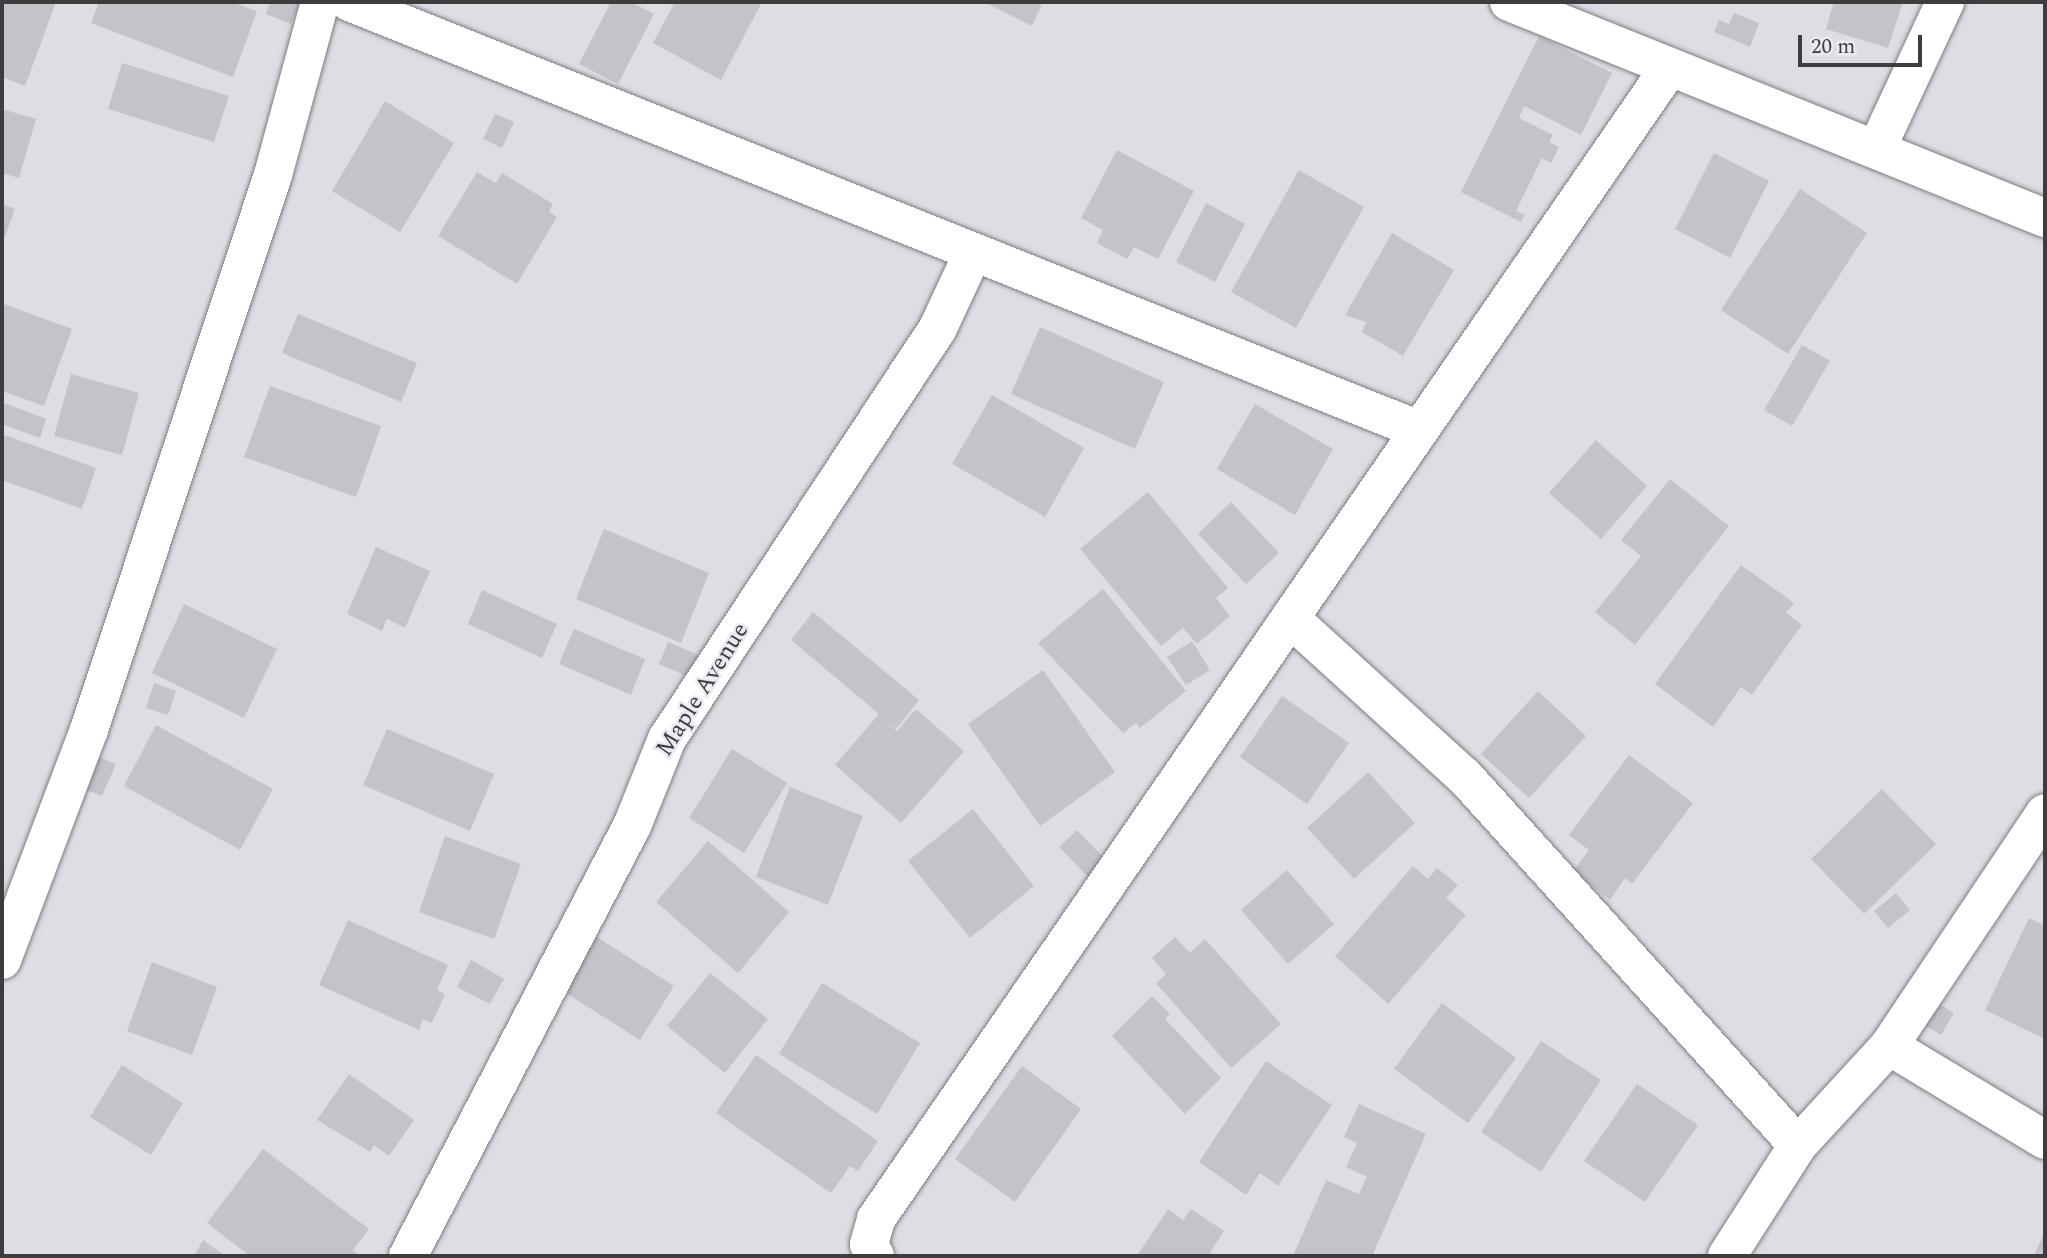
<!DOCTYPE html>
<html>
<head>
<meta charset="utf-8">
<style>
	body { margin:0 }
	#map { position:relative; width:2047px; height:1258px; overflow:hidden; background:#dddee4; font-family:Spectral,serif }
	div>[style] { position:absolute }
	.building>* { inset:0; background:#c2c4ca }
	.roads { filter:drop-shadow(0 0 2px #7c7d83) drop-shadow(0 0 2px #7c7d83) }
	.minor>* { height:38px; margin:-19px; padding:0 19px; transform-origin:19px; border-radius:19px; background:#fff }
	span { translate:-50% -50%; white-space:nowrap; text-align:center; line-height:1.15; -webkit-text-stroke:5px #eaebf2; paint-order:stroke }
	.street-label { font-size:24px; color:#3c3d3f }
	.frame { position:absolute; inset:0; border:4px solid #3c3d3f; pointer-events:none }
	.scale { position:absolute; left:1798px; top:35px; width:124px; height:32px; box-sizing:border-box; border:4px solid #3c3d3f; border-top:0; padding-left:9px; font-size:21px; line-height:24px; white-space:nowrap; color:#3c3d3f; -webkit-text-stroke:5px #eaebf2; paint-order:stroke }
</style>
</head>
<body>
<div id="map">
	<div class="building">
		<div style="clip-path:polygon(2px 2px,56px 2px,25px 86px,2px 77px)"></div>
		<div style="clip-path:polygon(99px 2px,232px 2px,257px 11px,233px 77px,91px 23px)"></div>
		<div style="clip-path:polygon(270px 2px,300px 2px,291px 24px,266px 14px)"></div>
		<div style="clip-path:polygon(611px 2px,631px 2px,654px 14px,618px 84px,579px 64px)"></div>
		<div style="clip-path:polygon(675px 2px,762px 2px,721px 80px,653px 43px)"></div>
		<div style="clip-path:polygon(984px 2px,1043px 2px,1032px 26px)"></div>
		<div style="clip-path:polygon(1834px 2px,1903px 2px,1888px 48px,1826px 29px)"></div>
		<div style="clip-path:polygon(1734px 13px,1759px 23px,1750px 47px,1714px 32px,1719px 20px,1729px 24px)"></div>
		<div style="clip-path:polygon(1539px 36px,1612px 73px,1581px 135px,1524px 106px,1519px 118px,1553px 135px,1549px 142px,1559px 147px,1551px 163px,1542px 158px,1516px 211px,1525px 215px,1521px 222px,1461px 192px)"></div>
		<div style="clip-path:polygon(122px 63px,229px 96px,214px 142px,108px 109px)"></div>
		<div style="clip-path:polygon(385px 101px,454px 143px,400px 232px,332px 191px)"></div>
		<div style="clip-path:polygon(2px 109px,36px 119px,19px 178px,2px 173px)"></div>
		<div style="clip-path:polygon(495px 114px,514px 122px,502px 148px,483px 139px)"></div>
		<div style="clip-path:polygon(1117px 150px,1194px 191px,1158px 259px,1134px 247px,1127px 259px,1097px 243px,1103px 230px,1081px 218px)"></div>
		<div style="clip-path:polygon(1714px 153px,1769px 181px,1730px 258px,1675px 229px)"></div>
		<div style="clip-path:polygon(1299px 170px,1364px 207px,1296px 328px,1231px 292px)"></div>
		<div style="clip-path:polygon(477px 172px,496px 183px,502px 173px,553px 204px,549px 212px,557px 217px,517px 284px,438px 236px)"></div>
		<div style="clip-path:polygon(1800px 189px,1867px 233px,1788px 354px,1721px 310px)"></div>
		<div style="clip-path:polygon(1206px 203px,1245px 224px,1215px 282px,1176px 262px)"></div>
		<div style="clip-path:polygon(2px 204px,15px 209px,2px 245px)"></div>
		<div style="clip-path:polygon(1392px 233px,1454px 270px,1403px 356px,1362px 332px,1366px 322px,1345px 315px)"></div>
		<div style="clip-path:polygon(4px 304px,72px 329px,44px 406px,2px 391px)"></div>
		<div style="clip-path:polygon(298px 314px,417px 363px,401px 402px,282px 353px)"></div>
		<div style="clip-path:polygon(1040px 327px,1164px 382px,1135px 449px,1011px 394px)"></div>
		<div style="clip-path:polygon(1802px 345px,1830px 361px,1792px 426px,1764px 410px)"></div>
		<div style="clip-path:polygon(71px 374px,139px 393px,122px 455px,54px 436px)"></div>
		<div style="clip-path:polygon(270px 386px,381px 426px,356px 497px,244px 457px)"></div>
		<div style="clip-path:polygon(992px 395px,1084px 448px,1045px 517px,952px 464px)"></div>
		<div style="clip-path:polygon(2px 402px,46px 419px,40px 438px,2px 424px)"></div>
		<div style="clip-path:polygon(1255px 404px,1333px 449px,1295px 515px,1217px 469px)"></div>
		<div style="clip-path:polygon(2px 434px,96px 468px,82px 509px,2px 480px)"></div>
		<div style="clip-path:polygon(1596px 440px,1647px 486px,1601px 539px,1549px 493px)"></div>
		<div style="clip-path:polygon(1670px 479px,1729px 526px,1635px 645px,1595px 612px,1641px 556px,1621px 540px)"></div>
		<div style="clip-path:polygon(1148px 492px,1228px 588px,1216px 598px,1230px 616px,1197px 644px,1183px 628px,1161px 646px,1080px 549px)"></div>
		<div style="clip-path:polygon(1231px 502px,1279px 553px,1246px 584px,1198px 534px)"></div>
		<div style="clip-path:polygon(604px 529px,709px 573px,681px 643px,576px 599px)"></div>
		<div style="clip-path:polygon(376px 547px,430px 571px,405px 628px,387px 619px,382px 631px,347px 614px)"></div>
		<div style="clip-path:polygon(1741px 565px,1794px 603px,1786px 613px,1802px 625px,1752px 695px,1741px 687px,1713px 727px,1655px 684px)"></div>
		<div style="clip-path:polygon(1103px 589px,1186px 691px,1140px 728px,1136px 723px,1123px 733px,1038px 643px)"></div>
		<div style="clip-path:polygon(482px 590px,557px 624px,542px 658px,468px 624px)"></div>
		<div style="clip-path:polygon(184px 604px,277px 649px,244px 718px,152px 673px)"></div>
		<div style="clip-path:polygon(813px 612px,919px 700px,896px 729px,884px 719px,897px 731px,916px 709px,964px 751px,901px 823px,835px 765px,879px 714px,791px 640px)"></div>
		<div style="clip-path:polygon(574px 629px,645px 659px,631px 695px,559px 664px)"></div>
		<div style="clip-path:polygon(1192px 641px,1210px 670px,1186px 685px,1167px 657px)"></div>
		<div style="clip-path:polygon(668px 642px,703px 657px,694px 679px,659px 664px)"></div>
		<div style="clip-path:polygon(1043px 670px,1115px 772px,1040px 826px,968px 724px)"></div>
		<div style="clip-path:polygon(154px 683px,176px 691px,168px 715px,146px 708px)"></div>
		<div style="clip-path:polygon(1538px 691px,1586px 736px,1529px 798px,1481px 754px)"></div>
		<div style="clip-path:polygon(1282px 696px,1349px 743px,1307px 804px,1240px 757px)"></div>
		<div style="clip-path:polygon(156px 725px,273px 789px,240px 850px,124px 786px)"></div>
		<div style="clip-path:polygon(387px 729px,494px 774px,470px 831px,363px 785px)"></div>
		<div style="clip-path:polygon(732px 749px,787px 783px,744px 853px,689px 818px)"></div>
		<div style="clip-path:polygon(1629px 755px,1693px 803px,1632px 884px,1625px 878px,1610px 900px,1573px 871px,1589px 850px,1569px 835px)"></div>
		<div style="clip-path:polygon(97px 756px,116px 764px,102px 796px,84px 789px)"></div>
		<div style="clip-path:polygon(1368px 772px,1415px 823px,1354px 879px,1307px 828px)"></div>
		<div style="clip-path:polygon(790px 787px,863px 816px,828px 905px,756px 877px)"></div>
		<div style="clip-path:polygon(1882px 789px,1936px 844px,1864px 914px,1811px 859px)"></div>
		<div style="clip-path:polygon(973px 809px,1034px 886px,970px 938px,908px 861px)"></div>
		<div style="clip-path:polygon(1077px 830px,1106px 860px,1088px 877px,1059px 847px)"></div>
		<div style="clip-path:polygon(445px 836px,521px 864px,494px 939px,419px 912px)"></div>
		<div style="clip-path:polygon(708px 841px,789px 912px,738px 973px,656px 902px)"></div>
		<div style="clip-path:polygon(1413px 866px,1428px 879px,1437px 868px,1458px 885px,1446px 898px,1466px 915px,1388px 1004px,1335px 956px)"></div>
		<div style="clip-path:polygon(1287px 870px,1334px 924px,1288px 964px,1241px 910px)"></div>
		<div style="clip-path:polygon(1896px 893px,1910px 910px,1888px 928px,1874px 911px)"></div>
		<div style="clip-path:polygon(2029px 918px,2045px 926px,2045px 1039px,1985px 1010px)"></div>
		<div style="clip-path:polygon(348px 920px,448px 965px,437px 990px,445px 994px,432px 1023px,423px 1019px,419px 1030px,319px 985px)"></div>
		<div style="clip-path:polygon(592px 934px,674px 986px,640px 1040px,558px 988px)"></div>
		<div style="clip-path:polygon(1175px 937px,1190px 953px,1205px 939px,1281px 1024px,1231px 1068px,1156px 983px,1166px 974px,1152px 958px)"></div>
		<div style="clip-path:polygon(471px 960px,504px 979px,490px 1004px,457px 987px)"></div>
		<div style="clip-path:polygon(152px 962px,217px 987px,192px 1055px,127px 1031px)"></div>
		<div style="clip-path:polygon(710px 973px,768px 1019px,725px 1073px,667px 1026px)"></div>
		<div style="clip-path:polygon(822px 983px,920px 1043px,877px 1114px,779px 1054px)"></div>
		<div style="clip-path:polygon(1152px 996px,1170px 1014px,1165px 1019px,1221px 1078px,1185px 1114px,1112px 1036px)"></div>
		<div style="clip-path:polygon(1927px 997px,1954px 1013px,1941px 1035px,1914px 1019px)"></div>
		<div style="clip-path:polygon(1442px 1003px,1516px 1058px,1468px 1123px,1394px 1069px)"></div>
		<div style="clip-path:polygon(1541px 1041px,1601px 1080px,1541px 1172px,1481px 1132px)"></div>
		<div style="clip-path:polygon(756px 1055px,878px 1141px,858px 1171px,850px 1166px,831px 1193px,716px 1113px)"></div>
		<div style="clip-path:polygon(1266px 1061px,1332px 1105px,1278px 1186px,1260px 1173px,1246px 1195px,1199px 1162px)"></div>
		<div style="clip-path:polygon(122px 1065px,183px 1103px,151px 1155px,90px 1117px)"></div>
		<div style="clip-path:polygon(1022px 1066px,1081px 1109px,1015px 1202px,955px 1159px)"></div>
		<div style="clip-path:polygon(349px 1074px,414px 1120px,389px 1156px,374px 1145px,370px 1152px,317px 1120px)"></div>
		<div style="clip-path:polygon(1637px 1084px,1698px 1125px,1645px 1202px,1584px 1161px)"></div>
		<div style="clip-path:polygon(1359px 1104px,1426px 1134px,1372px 1256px,1293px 1256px,1326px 1180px,1359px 1194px,1367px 1177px,1346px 1167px,1357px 1143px,1344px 1137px)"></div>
		<div style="clip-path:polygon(263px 1149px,369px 1229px,353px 1250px,360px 1256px,250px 1256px,207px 1223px)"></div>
		<div style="clip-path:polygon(1168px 1209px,1183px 1220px,1191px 1209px,1224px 1231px,1208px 1256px,1137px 1256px)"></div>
		<div style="clip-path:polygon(2045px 1231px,2045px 1256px,2034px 1256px)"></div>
		<div style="clip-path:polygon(203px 1240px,225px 1256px,194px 1256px)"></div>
	</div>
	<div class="roads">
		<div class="minor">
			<div style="left:349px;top:2px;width:1152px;rotate:21.8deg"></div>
			<div style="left:1509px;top:2px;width:578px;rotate:21.95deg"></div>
			<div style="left:1877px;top:148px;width:161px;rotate:-65deg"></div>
			<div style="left:1290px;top:618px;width:236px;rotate:42.3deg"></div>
			<div style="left:1465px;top:777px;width:496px;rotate:47.9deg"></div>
			<div style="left:2px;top:960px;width:246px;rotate:-69.3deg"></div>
			<div style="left:89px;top:730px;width:585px;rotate:-71.66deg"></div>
			<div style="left:273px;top:175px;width:179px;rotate:-74.8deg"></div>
			<div style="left:1889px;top:1046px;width:182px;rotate:31.1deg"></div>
			<div style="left:408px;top:1256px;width:485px;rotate:-62.5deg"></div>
			<div style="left:632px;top:826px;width:94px;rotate:-68.1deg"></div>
			<div style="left:667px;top:739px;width:490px;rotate:-56.6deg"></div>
			<div style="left:937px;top:330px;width:83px;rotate:-65deg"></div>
			<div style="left:875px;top:1256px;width:13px;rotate:-117deg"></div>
			<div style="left:869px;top:1244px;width:26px;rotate:-74deg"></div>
			<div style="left:876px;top:1219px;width:1394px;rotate:-55.43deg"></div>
			<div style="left:1727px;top:1256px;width:132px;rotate:-57.4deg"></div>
			<div style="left:1798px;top:1145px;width:134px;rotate:-47.4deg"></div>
			<div style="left:1889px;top:1046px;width:280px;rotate:-56.2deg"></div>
		</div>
	</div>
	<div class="street-label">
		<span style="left:703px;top:690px;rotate:-58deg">Maple Avenue</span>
	</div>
	<div class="frame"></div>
	<div class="scale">20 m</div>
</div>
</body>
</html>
